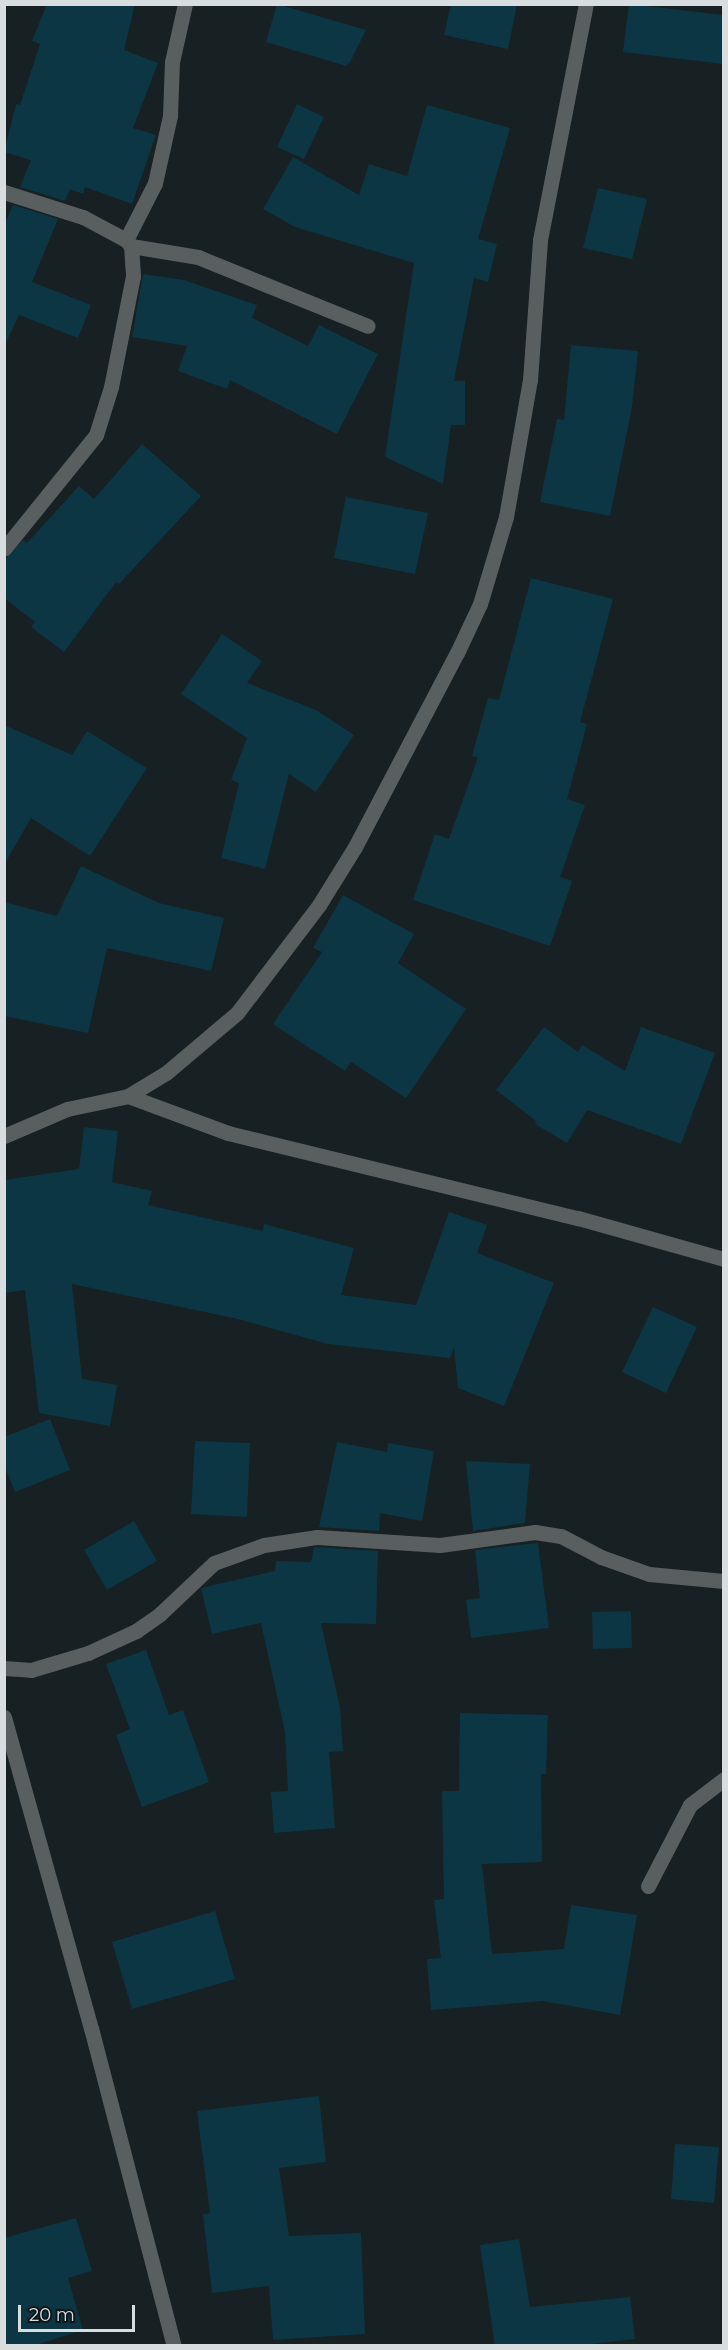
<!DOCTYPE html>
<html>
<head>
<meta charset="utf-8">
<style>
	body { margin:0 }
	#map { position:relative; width:728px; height:2350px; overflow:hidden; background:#172023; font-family:Montserrat,sans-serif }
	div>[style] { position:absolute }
	.building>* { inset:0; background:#0c3643 }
	.street>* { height:15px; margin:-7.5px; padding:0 7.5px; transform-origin:7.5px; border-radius:7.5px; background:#595e5f }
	span { translate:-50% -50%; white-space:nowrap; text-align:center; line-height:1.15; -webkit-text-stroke:4.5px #0e161a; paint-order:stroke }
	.frame { position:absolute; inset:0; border:6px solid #d8dee0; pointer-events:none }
	.scale { position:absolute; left:18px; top:2305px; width:117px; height:27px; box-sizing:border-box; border:3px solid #d8dee0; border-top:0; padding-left:8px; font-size:18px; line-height:21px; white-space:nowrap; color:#d8dee0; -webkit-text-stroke:4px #0e161a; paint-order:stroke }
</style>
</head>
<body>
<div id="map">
	<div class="building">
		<div style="clip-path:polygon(47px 4px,135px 4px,124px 50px,158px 63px,133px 128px,156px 135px,132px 204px,85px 187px,83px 194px,70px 189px,65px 201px,20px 187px,31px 160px,4px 152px,16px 104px,20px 105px,40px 44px,32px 41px)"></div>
		<div style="clip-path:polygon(277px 4px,366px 30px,350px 62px,346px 66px,266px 42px)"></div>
		<div style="clip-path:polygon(451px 4px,517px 4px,508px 49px,444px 35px)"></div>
		<div style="clip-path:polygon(629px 4px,723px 15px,723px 64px,623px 52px)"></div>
		<div style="clip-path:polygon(297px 104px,324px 117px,304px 159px,277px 147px)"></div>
		<div style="clip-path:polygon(427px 105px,510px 128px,478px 239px,497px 244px,488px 282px,474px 278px,454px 381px,465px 381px,465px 425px,451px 425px,443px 484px,385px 457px,414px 263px,295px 227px,263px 209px,293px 157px,359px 195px,369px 164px,407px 176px)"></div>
		<div style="clip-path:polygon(598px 188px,647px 199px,632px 259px,583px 248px)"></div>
		<div style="clip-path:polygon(13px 205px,58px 219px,32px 282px,91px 305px,78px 338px,19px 315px,4px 347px,4px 226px)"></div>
		<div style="clip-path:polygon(143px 274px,184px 280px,257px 305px,252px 318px,308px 346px,319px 325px,378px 354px,337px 434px,230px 380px,227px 389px,178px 371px,187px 346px,132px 337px)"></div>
		<div style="clip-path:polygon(571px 345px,638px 351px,632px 407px,610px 516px,540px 502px,557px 419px,564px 420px)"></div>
		<div style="clip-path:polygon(142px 444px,201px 496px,119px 584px,116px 582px,64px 652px,31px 627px,35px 622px,4px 598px,4px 561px,23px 540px,27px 543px,79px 486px,94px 499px)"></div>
		<div style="clip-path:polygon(346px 497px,428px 513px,415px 574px,334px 558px)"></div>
		<div style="clip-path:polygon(531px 578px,613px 599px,580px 722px,587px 724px,567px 799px,585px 805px,560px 877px,572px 881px,550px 946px,413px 900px,435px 834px,449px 839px,478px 757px,472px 756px,488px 698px,499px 700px)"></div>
		<div style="clip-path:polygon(222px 634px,262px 661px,247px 683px,316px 710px,354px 735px,316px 792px,289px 774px,265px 869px,221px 858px,239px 783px,231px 780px,247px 738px,181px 694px)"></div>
		<div style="clip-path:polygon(4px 725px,72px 755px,87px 731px,147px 768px,90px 856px,31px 818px,4px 865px)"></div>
		<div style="clip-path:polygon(81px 866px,159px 903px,224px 918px,211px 971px,107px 948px,88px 1033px,4px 1016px,4px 902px,57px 916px)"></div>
		<div style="clip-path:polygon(343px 895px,414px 934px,398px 963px,466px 1009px,406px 1098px,351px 1062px,345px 1071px,273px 1024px,322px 952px,313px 948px)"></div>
		<div style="clip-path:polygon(544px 1027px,578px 1052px,582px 1045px,625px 1071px,641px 1027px,715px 1053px,681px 1144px,587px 1110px,567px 1143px,535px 1124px,536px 1121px,496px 1090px)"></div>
		<div style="clip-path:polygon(84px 1127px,118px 1131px,112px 1182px,152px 1191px,148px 1205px,263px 1231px,264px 1224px,354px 1248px,341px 1295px,416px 1305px,449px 1212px,487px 1225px,477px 1253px,554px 1283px,504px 1406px,458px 1388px,454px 1348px,450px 1358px,328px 1344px,238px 1319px,72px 1284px,82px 1379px,117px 1385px,110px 1426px,39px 1413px,25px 1290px,4px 1293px,4px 1180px,79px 1169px)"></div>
		<div style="clip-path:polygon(653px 1307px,697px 1327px,666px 1393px,622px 1372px)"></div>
		<div style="clip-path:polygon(50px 1419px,70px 1470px,15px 1492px,4px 1465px,4px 1437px)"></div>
		<div style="clip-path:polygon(195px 1441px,250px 1443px,247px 1517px,191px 1514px)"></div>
		<div style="clip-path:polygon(337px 1442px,387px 1452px,388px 1443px,434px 1451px,422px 1521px,380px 1513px,379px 1531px,319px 1527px)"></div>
		<div style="clip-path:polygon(466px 1461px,530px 1464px,525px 1523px,473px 1531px)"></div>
		<div style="clip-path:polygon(134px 1521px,157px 1561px,107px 1590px,84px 1550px)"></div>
		<div style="clip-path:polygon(538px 1543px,549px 1628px,471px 1638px,466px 1600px,480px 1598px,475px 1550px)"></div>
		<div style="clip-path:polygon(314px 1547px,378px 1551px,376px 1624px,321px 1623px,340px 1708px,343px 1751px,329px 1752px,335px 1828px,274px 1833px,271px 1792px,288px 1791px,285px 1732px,261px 1623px,212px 1634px,201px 1588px,275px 1571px,276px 1561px,311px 1562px)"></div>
		<div style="clip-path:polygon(631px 1611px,632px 1648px,593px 1649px,592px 1612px)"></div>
		<div style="clip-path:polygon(146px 1650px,169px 1715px,183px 1710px,209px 1782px,142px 1807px,116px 1735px,130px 1729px,106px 1664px)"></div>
		<div style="clip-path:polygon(460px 1713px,548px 1715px,546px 1774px,541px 1774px,542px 1862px,482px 1864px,492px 1954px,564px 1949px,571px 1905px,637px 1915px,620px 2015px,543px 2001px,431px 2010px,427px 1959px,441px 1958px,434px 1900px,444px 1899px,442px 1791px,459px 1791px)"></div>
		<div style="clip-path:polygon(215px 1911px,235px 1979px,132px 2009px,112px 1942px)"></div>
		<div style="clip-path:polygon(319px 2096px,326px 2162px,279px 2168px,289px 2236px,361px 2233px,365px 2334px,273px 2340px,269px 2286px,212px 2293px,203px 2214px,210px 2213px,197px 2111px)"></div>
		<div style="clip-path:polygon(675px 2144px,719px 2147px,714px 2203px,671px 2199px)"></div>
		<div style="clip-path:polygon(76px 2218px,92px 2271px,68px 2278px,83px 2330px,33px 2346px,4px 2346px,4px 2238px)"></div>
		<div style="clip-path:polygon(519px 2239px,530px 2307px,630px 2297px,635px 2339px,572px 2346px,495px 2346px,480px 2245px)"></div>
	</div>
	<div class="street">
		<div style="left:4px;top:192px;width:83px;rotate:17.6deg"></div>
		<div style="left:83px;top:217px;width:49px;rotate:28.1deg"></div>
		<div style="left:126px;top:240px;width:8px;rotate:50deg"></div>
		<div style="left:131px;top:246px;width:30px;rotate:86deg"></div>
		<div style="left:133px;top:276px;width:113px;rotate:101.2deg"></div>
		<div style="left:111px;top:387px;width:50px;rotate:107.4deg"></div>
		<div style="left:96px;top:435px;width:146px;rotate:128.9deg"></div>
		<div style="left:126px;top:240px;width:64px;rotate:-63deg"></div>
		<div style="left:155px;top:183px;width:69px;rotate:-77.4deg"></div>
		<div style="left:170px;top:116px;width:54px;rotate:-87.9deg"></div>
		<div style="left:172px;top:62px;width:59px;rotate:-77.4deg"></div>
		<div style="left:131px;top:246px;width:68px;rotate:9.3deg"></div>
		<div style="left:198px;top:257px;width:183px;rotate:22.1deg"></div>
		<div style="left:128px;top:1096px;width:107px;rotate:20.3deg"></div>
		<div style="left:228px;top:1133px;width:360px;rotate:13.7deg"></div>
		<div style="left:578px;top:1218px;width:152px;rotate:15.7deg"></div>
		<div style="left:4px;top:1136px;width:69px;rotate:-23.2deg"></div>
		<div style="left:67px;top:1109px;width:62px;rotate:-12deg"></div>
		<div style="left:128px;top:1096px;width:44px;rotate:-31.2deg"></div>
		<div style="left:166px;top:1073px;width:93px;rotate:-40.2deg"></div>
		<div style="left:237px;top:1013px;width:136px;rotate:-52.8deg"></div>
		<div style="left:319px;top:905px;width:68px;rotate:-58.2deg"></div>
		<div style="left:355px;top:847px;width:219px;rotate:-62.3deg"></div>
		<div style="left:457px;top:653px;width:54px;rotate:-64.9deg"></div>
		<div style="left:480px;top:604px;width:91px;rotate:-73.4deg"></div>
		<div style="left:506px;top:517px;width:139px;rotate:-80.1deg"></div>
		<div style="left:530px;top:380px;width:140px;rotate:-85.9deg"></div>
		<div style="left:540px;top:240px;width:240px;rotate:-79deg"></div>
		<div style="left:4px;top:1668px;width:27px;rotate:4deg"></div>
		<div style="left:31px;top:1670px;width:59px;rotate:-16.6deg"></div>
		<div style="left:88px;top:1653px;width:53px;rotate:-24.6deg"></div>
		<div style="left:136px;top:1631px;width:29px;rotate:-35deg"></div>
		<div style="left:160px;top:1614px;width:74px;rotate:-43.4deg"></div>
		<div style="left:214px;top:1563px;width:53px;rotate:-19.8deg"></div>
		<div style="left:264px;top:1545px;width:54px;rotate:-8.6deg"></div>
		<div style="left:317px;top:1537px;width:123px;rotate:3.7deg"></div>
		<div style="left:440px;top:1545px;width:96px;rotate:-7.8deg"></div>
		<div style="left:535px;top:1532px;width:26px;rotate:9deg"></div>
		<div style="left:561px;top:1536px;width:45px;rotate:27.7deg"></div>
		<div style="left:601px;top:1557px;width:51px;rotate:19.5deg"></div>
		<div style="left:649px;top:1574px;width:75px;rotate:5.3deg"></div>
		<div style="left:4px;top:1717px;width:323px;rotate:74.4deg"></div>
		<div style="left:91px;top:2028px;width:329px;rotate:75.4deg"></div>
		<div style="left:648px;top:1886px;width:91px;rotate:-62.6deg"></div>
		<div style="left:690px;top:1805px;width:43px;rotate:-37.4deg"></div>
	</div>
	<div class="frame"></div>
	<div class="scale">20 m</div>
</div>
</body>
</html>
